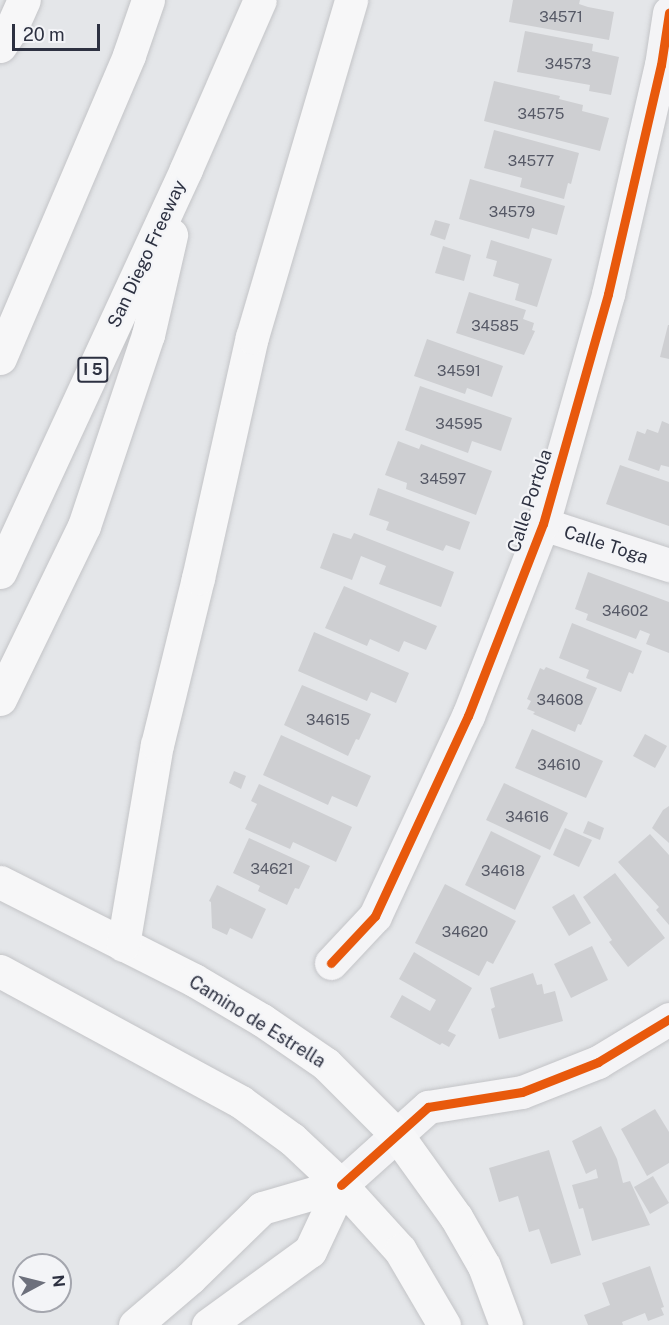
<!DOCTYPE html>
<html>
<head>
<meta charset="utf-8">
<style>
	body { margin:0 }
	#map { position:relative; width:669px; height:1325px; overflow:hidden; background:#e4e6e9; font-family:"Public Sans",sans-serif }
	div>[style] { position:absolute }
	.building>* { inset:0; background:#cecfd2 }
	.roads { filter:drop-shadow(0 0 2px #c3c4c7) drop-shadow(0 0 2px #c3c4c7) }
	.minor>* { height:33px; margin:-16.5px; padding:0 16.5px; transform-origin:16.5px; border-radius:16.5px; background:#f4f4f6 }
	.major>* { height:33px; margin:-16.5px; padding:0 16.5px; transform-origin:16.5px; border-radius:16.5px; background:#f7f7f8 }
	.highway>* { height:33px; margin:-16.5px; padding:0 16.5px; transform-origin:16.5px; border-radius:16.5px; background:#f7f7f8 }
	.cycleway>* { height:9px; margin:-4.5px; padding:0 4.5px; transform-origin:4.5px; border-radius:4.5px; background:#e8590c }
	span { translate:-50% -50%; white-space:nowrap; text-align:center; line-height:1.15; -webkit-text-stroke:4.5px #f3f4f7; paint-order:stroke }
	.number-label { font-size:15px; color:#565966 }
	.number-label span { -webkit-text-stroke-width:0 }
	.shield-label span { padding:2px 4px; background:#f3f4f7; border:2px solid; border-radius:4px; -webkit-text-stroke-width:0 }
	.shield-label { font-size:16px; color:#2d3141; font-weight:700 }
	.street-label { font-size:18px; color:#2d3141 }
	.north { position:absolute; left:12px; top:1253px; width:60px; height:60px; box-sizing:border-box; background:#f3f4f7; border:2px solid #a4a6ae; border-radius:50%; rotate:83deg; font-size:16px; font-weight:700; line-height:24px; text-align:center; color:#2d3141 }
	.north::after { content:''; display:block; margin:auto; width:21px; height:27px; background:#6d707c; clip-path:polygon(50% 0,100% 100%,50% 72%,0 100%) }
	.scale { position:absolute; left:12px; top:24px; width:88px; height:27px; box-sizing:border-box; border:3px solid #2d3141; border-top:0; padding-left:8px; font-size:18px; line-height:21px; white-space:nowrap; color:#2d3141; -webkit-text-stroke:4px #f3f4f7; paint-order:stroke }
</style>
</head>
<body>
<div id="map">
	<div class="building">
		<div style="clip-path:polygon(513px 0,580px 0,579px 4px,588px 7px,614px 12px,609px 40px,509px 22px)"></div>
		<div style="clip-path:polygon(525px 31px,593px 44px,592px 51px,619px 57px,611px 95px,589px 91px,590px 85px,517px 72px)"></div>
		<div style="clip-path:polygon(494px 81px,560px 96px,559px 99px,583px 105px,582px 111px,609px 118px,600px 151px,484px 121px)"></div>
		<div style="clip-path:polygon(494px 130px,579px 153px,571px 184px,568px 183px,564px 199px,520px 187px,522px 178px,484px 168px)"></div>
		<div style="clip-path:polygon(470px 179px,565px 206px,557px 235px,532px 228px,529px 239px,459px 219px)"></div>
		<div style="clip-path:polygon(435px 220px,450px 224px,445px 240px,430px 235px)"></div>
		<div style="clip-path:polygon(491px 240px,552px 259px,537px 307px,515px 300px,519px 284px,493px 276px,497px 261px,486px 258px)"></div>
		<div style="clip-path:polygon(443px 246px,471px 255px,464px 281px,435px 273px)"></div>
		<div style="clip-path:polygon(469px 292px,526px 310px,523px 319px,534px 323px,532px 330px,535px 331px,524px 355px,456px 333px)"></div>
		<div style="clip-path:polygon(668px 325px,669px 325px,669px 359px,660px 357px)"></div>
		<div style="clip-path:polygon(427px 339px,503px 366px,492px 397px,467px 388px,465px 394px,414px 376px)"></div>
		<div style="clip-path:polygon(420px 386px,512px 418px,501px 451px,472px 441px,468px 453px,405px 430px)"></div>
		<div style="clip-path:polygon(662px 421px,669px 424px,669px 467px,661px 465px,659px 471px,628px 460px,637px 431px,645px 434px,647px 429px,658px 433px)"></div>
		<div style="clip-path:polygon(398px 441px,419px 449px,421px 444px,492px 471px,476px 515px,406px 489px,407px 483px,385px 475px)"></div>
		<div style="clip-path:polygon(620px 465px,669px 482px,669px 526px,606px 504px)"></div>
		<div style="clip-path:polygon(378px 488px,470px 522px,460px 550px,446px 545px,443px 551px,386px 530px,389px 522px,369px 515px)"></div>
		<div style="clip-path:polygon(333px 533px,351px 539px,354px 533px,454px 572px,441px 607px,379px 584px,386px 566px,361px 556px,352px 580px,320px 568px)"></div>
		<div style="clip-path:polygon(588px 572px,669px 602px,669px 653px,646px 644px,650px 634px,640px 630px,636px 639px,586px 620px,588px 614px,575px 609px)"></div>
		<div style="clip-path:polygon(344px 586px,437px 626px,426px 650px,404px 641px,399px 652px,370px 639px,367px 646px,325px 628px)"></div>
		<div style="clip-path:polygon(572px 623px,642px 651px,633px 674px,629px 672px,621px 692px,586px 678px,589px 670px,559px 658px)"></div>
		<div style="clip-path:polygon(314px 632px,409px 673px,396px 703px,371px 692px,367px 701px,298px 671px)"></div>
		<div style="clip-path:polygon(546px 667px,597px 688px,581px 725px,578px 724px,575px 732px,533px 714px,535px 712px,527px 709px,531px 701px,527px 699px,540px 668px,544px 670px)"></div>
		<div style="clip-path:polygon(302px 685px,371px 714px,359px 740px,356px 739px,348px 756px,284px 725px)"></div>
		<div style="clip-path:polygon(532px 729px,603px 761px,586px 798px,515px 768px)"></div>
		<div style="clip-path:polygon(645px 734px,667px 746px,655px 768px,633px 756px)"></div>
		<div style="clip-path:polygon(281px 735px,371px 776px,357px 807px,332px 796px,328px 805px,263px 775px)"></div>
		<div style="clip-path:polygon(234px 771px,246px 776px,241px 789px,229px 783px)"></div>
		<div style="clip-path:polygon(504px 783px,568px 813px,550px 850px,486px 820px)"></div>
		<div style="clip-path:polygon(259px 784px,352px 827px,336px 862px,293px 842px,290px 849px,245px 829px,257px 804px,251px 801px)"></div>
		<div style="clip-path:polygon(669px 806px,669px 843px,652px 828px,663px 810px)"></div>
		<div style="clip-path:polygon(588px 821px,604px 828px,600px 840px,583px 833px)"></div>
		<div style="clip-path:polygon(565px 828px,592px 840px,579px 867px,553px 855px)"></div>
		<div style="clip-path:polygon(491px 831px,541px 856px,515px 910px,465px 885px)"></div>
		<div style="clip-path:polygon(650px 834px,669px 855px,669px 925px,656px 910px,659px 907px,618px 862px)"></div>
		<div style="clip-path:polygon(249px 838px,310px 866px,299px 889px,295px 888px,287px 905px,258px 891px,260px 886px,233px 873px)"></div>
		<div style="clip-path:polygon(615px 873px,665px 938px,628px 967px,609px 942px,612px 940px,583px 897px)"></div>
		<div style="clip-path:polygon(445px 884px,516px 921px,493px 964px,487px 961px,479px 976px,415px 943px)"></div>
		<div style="clip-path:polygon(217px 885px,266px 909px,252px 939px,230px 928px,227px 935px,212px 928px,211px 902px,209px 901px)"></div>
		<div style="clip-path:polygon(574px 894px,591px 923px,569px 936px,552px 907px)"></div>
		<div style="clip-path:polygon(592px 946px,608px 980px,571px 998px,554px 964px)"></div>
		<div style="clip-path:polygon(414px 952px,472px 988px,448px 1031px,456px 1035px,449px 1047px,442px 1043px,440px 1045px,390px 1017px,402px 995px,430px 1011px,436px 1000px,399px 979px)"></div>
		<div style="clip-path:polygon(533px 973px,537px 985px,542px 984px,544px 994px,555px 991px,563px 1021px,499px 1039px,491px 1009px,495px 1007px,490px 988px)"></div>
		<div style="clip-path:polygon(655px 1109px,669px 1132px,669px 1163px,647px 1176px,621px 1129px)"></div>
		<div style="clip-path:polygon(601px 1126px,617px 1159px,623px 1183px,630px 1181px,650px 1225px,592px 1241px,583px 1208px,579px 1209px,572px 1185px,598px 1178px,596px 1169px,586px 1174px,572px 1141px)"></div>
		<div style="clip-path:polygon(549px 1150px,581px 1255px,551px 1264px,539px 1229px,529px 1232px,518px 1196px,499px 1202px,489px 1168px)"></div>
		<div style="clip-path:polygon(653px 1176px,669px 1203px,650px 1214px,634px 1187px)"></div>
		<div style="clip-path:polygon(650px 1266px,664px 1307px,661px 1308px,664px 1315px,648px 1321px,645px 1313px,622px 1322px,623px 1325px,588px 1325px,584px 1315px,610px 1305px,602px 1283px)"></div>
	</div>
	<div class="roads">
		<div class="minor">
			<div style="left:543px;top:524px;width:133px;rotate:18deg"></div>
			<div style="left:331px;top:963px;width:64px;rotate:-46.9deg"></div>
			<div style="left:375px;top:916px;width:221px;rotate:-65.1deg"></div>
			<div style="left:468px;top:716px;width:206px;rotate:-68.7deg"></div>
			<div style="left:543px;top:524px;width:239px;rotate:-74.2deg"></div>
			<div style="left:608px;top:294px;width:235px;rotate:-77deg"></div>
			<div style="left:661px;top:65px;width:53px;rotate:-81.3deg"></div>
			<div style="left:341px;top:1185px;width:117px;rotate:-41.9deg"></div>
			<div style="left:428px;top:1107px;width:95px;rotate:-9.1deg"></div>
			<div style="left:522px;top:1092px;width:82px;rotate:-21.5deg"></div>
			<div style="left:598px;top:1062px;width:83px;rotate:-31.2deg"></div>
		</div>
		<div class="major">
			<div style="left:0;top:882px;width:217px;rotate:26.8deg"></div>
			<div style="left:194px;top:980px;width:79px;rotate:30.5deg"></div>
			<div style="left:262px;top:1020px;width:78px;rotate:34.5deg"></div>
			<div style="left:326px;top:1064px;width:100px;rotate:45deg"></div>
			<div style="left:397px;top:1135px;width:101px;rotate:54.3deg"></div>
			<div style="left:456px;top:1217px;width:56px;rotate:60.3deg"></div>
			<div style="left:484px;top:1266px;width:63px;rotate:69.6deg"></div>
			<div style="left:0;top:971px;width:274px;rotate:28.5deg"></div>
			<div style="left:241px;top:1102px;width:63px;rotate:36deg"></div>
			<div style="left:292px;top:1139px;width:67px;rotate:43.2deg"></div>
			<div style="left:341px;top:1185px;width:88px;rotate:47.8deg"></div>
			<div style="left:400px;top:1250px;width:87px;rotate:59.6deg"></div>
		</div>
		<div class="highway">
			<div style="left:0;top:46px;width:18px;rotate:-56deg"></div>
			<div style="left:10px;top:31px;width:34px;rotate:-66deg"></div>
			<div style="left:0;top:358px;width:329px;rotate:-66.9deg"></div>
			<div style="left:129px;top:55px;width:58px;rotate:-70.9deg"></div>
			<div style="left:0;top:572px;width:444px;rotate:-65.2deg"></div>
			<div style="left:186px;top:169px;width:184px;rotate:-66.4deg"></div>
			<div style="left:0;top:699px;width:192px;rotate:-64.1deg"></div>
			<div style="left:84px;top:526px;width:201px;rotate:-71.5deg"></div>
			<div style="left:148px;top:335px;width:103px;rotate:-77deg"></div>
			<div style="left:123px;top:945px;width:203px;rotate:-80.4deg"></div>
			<div style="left:157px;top:745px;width:172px;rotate:-76.2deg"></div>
			<div style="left:198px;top:578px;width:247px;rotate:-77.4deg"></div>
			<div style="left:252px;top:337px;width:351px;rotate:-73.6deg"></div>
			<div style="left:135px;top:1325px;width:72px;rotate:-40.5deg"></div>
			<div style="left:190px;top:1278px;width:100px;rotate:-44.2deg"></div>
			<div style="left:262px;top:1208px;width:82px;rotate:-16.2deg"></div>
			<div style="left:208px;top:1325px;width:126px;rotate:-36deg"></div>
			<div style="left:310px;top:1251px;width:73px;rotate:-64.8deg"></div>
		</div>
	</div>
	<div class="cycleway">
		<div style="left:331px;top:963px;width:64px;rotate:-46.9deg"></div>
		<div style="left:375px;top:916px;width:221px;rotate:-65.1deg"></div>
		<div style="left:468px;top:716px;width:206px;rotate:-68.7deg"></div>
		<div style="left:543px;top:524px;width:239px;rotate:-74.2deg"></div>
		<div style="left:608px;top:294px;width:235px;rotate:-77deg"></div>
		<div style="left:661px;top:65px;width:53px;rotate:-81.3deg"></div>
		<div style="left:341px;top:1185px;width:117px;rotate:-41.9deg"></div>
		<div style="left:428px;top:1107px;width:95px;rotate:-9.1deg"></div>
		<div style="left:522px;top:1092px;width:82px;rotate:-21.5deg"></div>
		<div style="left:598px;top:1062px;width:83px;rotate:-31.2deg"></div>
	</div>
	<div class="number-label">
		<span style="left:561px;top:17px">34571</span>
		<span style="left:568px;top:64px">34573</span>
		<span style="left:541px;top:114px">34575</span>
		<span style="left:531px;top:161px">34577</span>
		<span style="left:512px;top:212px">34579</span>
		<span style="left:495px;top:326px">34585</span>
		<span style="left:459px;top:371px">34591</span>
		<span style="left:459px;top:424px">34595</span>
		<span style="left:443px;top:479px">34597</span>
		<span style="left:625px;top:611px">34602</span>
		<span style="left:560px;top:700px">34608</span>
		<span style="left:328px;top:720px">34615</span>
		<span style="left:559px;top:765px">34610</span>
		<span style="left:527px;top:817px">34616</span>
		<span style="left:272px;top:869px">34621</span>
		<span style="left:503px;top:871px">34618</span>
		<span style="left:465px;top:932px">34620</span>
	</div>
	<div class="shield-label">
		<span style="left:93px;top:370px">I 5</span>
	</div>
	<div class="street-label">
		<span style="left:147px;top:254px;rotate:-65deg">San Diego Freeway</span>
		<span style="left:530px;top:501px;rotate:-72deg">Calle Portola</span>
		<span style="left:606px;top:545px;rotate:18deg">Calle Toga</span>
		<span style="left:257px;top:1022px;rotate:32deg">Camino de Estrella</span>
	</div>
	<div class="north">N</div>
	<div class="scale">20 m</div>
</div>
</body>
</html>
